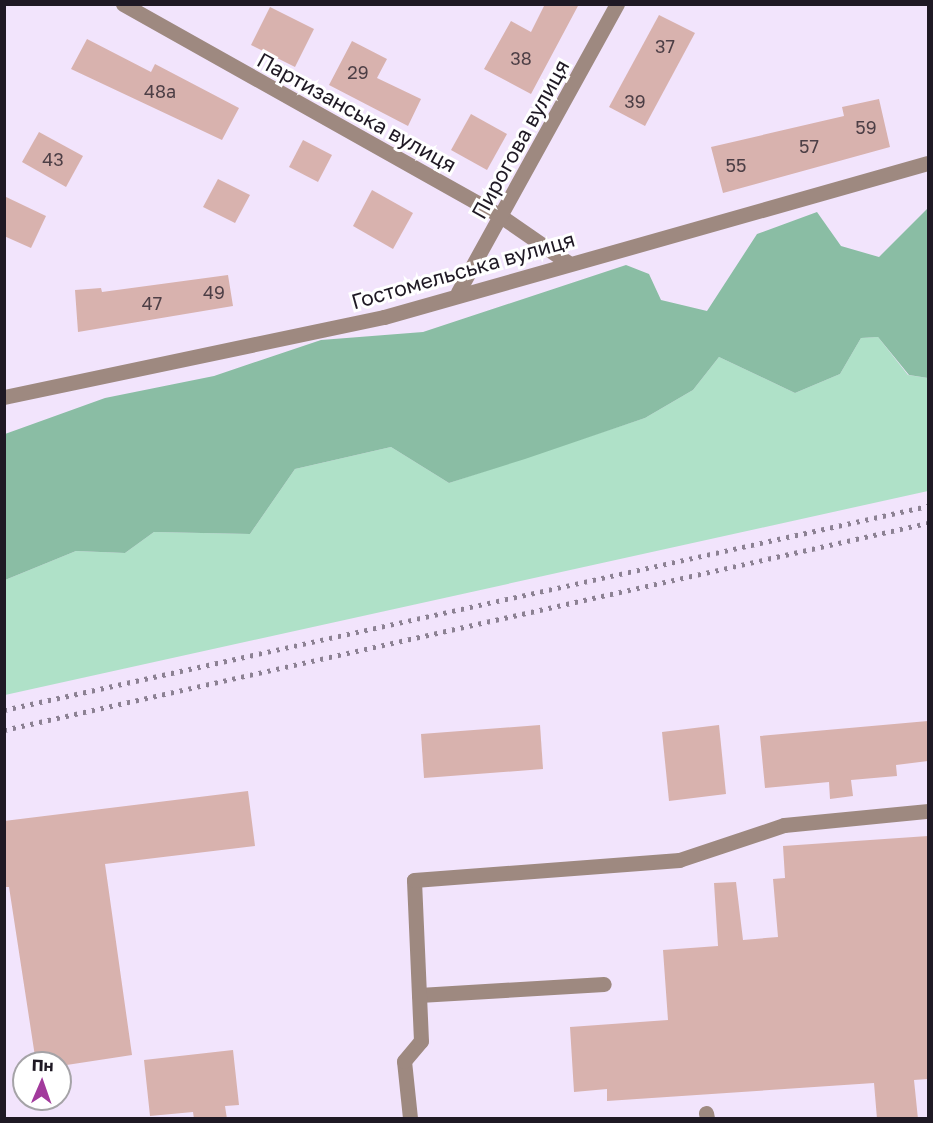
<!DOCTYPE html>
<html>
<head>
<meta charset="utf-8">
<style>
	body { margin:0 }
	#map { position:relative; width:933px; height:1123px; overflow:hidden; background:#f2e4fc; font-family:"Golos Text",sans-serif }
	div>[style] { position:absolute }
	.green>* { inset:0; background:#afe1c8 }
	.forest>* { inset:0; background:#8abda4 }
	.building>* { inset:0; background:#d8b2ae }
	.minor>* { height:15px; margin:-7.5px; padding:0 7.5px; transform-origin:7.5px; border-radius:7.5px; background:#9e8980 }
	.rail>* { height:4.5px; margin-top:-2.25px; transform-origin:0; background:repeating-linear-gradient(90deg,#8c8193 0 3px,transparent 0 9px) }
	span { translate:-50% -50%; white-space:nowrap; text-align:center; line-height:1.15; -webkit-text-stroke:6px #fff; paint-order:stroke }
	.number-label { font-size:18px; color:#4d3f46 }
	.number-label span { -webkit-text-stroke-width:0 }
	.street-label { font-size:21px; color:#1f1924 }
	.frame { position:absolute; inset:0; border:6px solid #1f1924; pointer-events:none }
	.north { position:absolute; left:12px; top:1051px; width:60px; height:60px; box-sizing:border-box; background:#fff; border:2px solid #a5a3a7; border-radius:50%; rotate:2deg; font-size:16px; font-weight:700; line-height:24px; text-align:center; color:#1f1924 }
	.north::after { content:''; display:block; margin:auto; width:21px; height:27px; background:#a23a9c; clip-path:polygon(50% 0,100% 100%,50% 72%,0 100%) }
</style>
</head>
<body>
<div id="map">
	<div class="green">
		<div style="clip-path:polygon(878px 337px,908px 375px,928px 378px,928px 491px,5px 695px,5px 580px,76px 551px,125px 553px,154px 532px,250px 534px,295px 469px,391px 447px,449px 483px,645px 418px,693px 390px,719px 357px,795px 393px,840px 374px,861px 338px)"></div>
	</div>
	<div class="forest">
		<div style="clip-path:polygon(928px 208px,928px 378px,909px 375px,878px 337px,861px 338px,840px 374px,795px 393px,719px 357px,693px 390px,645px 418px,525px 459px,449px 483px,391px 447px,295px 469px,250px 534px,154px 532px,125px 553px,76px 551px,5px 580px,5px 434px,105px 398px,214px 376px,321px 340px,423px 332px,626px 265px,649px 274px,661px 300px,707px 311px,757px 234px,817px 212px,841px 246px,879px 257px)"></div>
	</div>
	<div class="building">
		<div style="clip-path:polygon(545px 4px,579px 4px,531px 94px,484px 69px,511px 21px,531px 32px)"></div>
		<div style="clip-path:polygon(270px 7px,314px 29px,295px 67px,251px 45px)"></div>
		<div style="clip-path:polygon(659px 15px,695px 33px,645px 126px,609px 107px)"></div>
		<div style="clip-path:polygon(87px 39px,151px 72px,155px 64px,239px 108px,222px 140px,71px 69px)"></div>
		<div style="clip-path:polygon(352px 41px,387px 59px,377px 78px,421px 99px,408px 126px,329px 85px)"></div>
		<div style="clip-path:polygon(879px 99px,890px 147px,723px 193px,711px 147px,844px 116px,842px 107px)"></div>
		<div style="clip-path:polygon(471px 114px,507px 134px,487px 170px,451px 150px)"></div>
		<div style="clip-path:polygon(39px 132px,83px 156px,66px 187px,22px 162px)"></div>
		<div style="clip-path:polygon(303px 140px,332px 155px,318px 182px,289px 167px)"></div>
		<div style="clip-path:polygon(218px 179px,250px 195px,235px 223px,203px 207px)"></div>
		<div style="clip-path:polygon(372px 190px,413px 213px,393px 249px,353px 226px)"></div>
		<div style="clip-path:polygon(4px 196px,46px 216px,31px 248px,4px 236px)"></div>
		<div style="clip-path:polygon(228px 275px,233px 306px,78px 332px,75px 290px,101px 288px,102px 292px)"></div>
		<div style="clip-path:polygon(928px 721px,928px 761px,896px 765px,897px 776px,851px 780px,853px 796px,830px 799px,829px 782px,765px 788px,760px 736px)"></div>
		<div style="clip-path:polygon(540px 725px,543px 769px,424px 778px,421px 734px)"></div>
		<div style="clip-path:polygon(719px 725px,726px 794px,669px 801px,662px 732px)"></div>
		<div style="clip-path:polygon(248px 791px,255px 846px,105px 864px,132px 1055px,60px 1066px,36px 1063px,9px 887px,4px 887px,4px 821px)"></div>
		<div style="clip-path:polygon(928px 836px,928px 1079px,914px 1080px,918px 1119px,877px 1119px,874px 1083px,607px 1101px,607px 1089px,574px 1092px,570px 1027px,668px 1020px,663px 950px,718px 946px,714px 883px,736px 882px,743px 940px,778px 937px,773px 879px,785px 878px,783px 846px)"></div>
		<div style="clip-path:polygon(233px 1050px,239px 1105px,225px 1106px,227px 1119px,194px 1119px,193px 1112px,150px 1116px,144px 1060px)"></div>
	</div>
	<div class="minor">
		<div style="left:123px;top:4px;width:435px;rotate:29.3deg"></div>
		<div style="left:502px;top:217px;width:79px;rotate:34.7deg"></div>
		<div style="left:458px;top:292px;width:329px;rotate:-61.1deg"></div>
		<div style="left:4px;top:397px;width:388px;rotate:-11.9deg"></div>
		<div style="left:384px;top:317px;width:565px;rotate:-15.81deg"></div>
		<div style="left:419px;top:995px;width:185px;rotate:-3.4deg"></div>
		<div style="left:706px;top:1113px;width:5px;rotate:79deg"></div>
		<div style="left:410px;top:1118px;width:57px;rotate:-96deg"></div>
		<div style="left:404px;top:1061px;width:26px;rotate:-50deg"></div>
		<div style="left:421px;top:1041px;width:161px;rotate:-92.5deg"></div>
		<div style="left:414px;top:880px;width:266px;rotate:-4.3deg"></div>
		<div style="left:679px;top:860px;width:111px;rotate:-18.4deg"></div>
		<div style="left:784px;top:825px;width:145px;rotate:-5.6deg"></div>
	</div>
	<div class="rail">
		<div style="left:4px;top:710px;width:946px;rotate:-12.45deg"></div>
		<div style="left:4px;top:730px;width:947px;rotate:-12.63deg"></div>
	</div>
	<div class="number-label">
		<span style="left:665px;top:46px">37</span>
		<span style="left:521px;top:58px">38</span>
		<span style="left:358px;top:72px">29</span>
		<span style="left:160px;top:91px">48а</span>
		<span style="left:635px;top:101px">39</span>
		<span style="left:866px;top:127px">59</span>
		<span style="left:809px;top:146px">57</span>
		<span style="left:53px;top:159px">43</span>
		<span style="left:736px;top:165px">55</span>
		<span style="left:214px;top:292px">49</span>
		<span style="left:152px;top:303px">47</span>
	</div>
	<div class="street-label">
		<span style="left:357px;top:112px;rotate:29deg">Партизанська вулиця</span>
		<span style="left:520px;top:139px;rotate:-61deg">Пирогова вулиця</span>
		<span style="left:463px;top:270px;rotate:-16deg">Гостомельська вулиця</span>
	</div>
	<div class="frame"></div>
	<div class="north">Пн</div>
</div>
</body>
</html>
